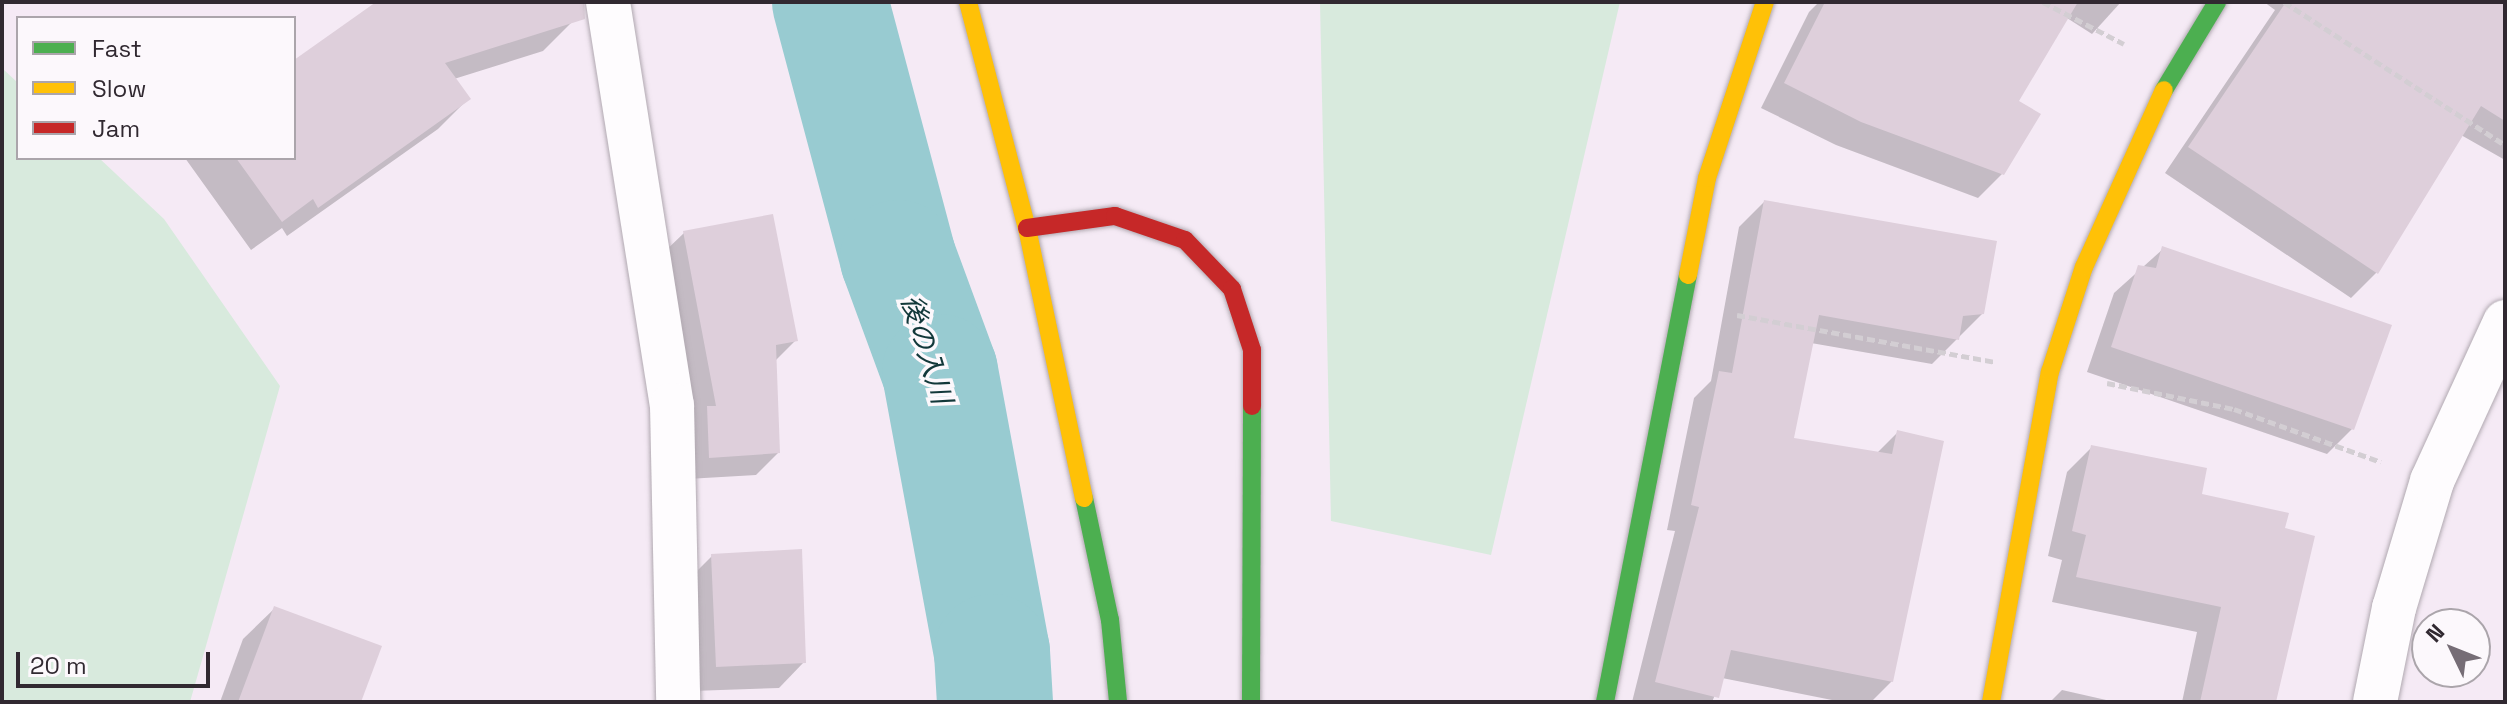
<!DOCTYPE html>
<html>
<head>
<meta charset="utf-8">
<style>
	body { margin:0 }
	#map { position:relative; width:2507px; height:704px; overflow:hidden; background:#f5eaf5; font-family:"Space Grotesk","Noto Sans JP",sans-serif }
	div>[style] { position:absolute }
	.green>* { inset:0; background:#d8eadd }
	.shadow>* { inset:0; background:#0003 }
	.river>* { height:116px; margin:-58px; padding:0 58px; transform-origin:58px; border-radius:58px; background:#98cbd1 }
	.building>* { inset:0; background:#decfdb }
	.path>* { height:5px; margin-top:-2.5px; transform-origin:0; background:repeating-linear-gradient(90deg,#d3ced3 0 8px,transparent 0 12px) }
	.roads { filter:drop-shadow(0 0 2px #b1a9b1) drop-shadow(0 0 2px #b1a9b1) }
	.street>* { height:44px; margin:-22px; padding:0 22px; transform-origin:22px; border-radius:22px; background:#fefcfe }
	.fast>* { height:18px; margin:-9px; padding:0 9px; transform-origin:9px; border-radius:9px; background:#4caf50 }
	.slow>* { height:18px; margin:-9px; padding:0 9px; transform-origin:9px; border-radius:9px; background:#ffc107 }
	.jam>* { height:18px; margin:-9px; padding:0 9px; transform-origin:9px; border-radius:9px; background:#c62828 }
	span { translate:-50% -50%; white-space:nowrap; text-align:center; line-height:1.15; -webkit-text-stroke:7px #fcf8fc; paint-order:stroke }
	.water-label { font-size:28px; color:#12383a; font-style:italic }
	.frame { position:absolute; inset:0; border:4px solid #312931; pointer-events:none }
	.legend { position:absolute; left:16px; top:16px; width:280px; height:144px; box-sizing:border-box; background:#fcf8fc; border:2px solid #aba5ab; margin:0; padding:10px 14px; list-style:none; font-size:24px; color:#312931 }
	.legend li { display:flex; align-items:center; gap:16px; height:40px }
	.legend b { width:40px; border:2px solid #aba5ab }
	.north { position:absolute; left:2411px; top:608px; width:80px; height:80px; box-sizing:border-box; background:#fcf8fc; border:2px solid #aba5ab; border-radius:50%; rotate:313deg; font-size:22px; font-weight:700; line-height:32px; text-align:center; color:#312931 }
	.north::after { content:''; display:block; margin:auto; width:28px; height:36px; background:#766d76; clip-path:polygon(50% 0,100% 100%,50% 72%,0 100%) }
	.scale { position:absolute; left:16px; top:652px; width:194px; height:36px; box-sizing:border-box; border:4px solid #312931; border-top:0; padding-left:10px; font-size:24px; line-height:28px; white-space:nowrap; color:#312931; -webkit-text-stroke:6px #fcf8fc; paint-order:stroke }
</style>
</head>
<body>
<div id="map">
	<div class="green">
		<div style="clip-path:polygon(1320px 2px,1620px 2px,1491px 555px,1331px 521px)"></div>
		<div style="clip-path:polygon(2px 68px,18px 83px,18px 158px,99px 158px,164px 219px,280px 386px,190px 702px,2px 702px)"></div>
	</div>
	<div class="shadow">
		<div style="clip-path:polygon(380px 2px,567px 2px,573px 21px,543px 51px,454px 79px,468px 99px,438px 129px,287px 236px,282px 228px,251px 250px,185px 158px,294px 158px,294px 63px)"></div>
		<div style="clip-path:polygon(1819px 2px,2016px 2px,2016px 102px,2002px 174px,1978px 198px,1836px 145px,1761px 108px,1809px 12px)"></div>
		<div style="clip-path:polygon(2042px 2px,2121px 2px,2092px 34px)"></div>
		<div style="clip-path:polygon(2264px 2px,2505px 2px,2505px 160px,2461px 135px,2376px 273px,2351px 298px,2165px 173px,2275px 10px)"></div>
		<div style="clip-path:polygon(1764px 202px,1983px 313px,1932px 364px,1811px 343px,1792px 439px,1876px 454px,1897px 433px,1892px 681px,1871px 702px,1842px 702px,1722px 678px,1712px 702px,1632px 702px,1675px 531px,1667px 530px,1694px 398px,1711px 381px,1739px 227px)"></div>
		<div style="clip-path:polygon(684px 233px,796px 340px,774px 362px,778px 453px,756px 475px,687px 479px,661px 255px)"></div>
		<div style="clip-path:polygon(2163px 249px,2352px 429px,2327px 454px,2087px 372px,2114px 293px)"></div>
		<div style="clip-path:polygon(2092px 447px,2283px 530px,2263px 702px,2182px 702px,2197px 632px,2052px 602px,2062px 560px,2048px 556px,2067px 472px)"></div>
		<div style="clip-path:polygon(712px 556px,804px 662px,779px 688px,692px 691px,687px 581px)"></div>
		<div style="clip-path:polygon(275px 608px,359px 702px,220px 702px,243px 639px)"></div>
		<div style="clip-path:polygon(2062px 690px,2115px 702px,2050px 702px)"></div>
	</div>
	<div class="river">
		<div style="left:830px;top:2px;width:265px;rotate:75.1deg"></div>
		<div style="left:898px;top:258px;width:121px;rotate:69.8deg"></div>
		<div style="left:940px;top:372px;width:285px;rotate:79.5deg"></div>
		<div style="left:992px;top:652px;width:50px;rotate:86.6deg"></div>
	</div>
	<div class="building">
		<div style="clip-path:polygon(376px 2px,584px 2px,585px 19px,445px 63px,471px 99px,318px 208px,313px 199px,282px 222px,236px 158px,294px 158px,294px 60px)"></div>
		<div style="clip-path:polygon(1825px 2px,2078px 2px,2019px 101px,2041px 114px,2004px 175px,1861px 122px,1784px 83px)"></div>
		<div style="clip-path:polygon(2286px 2px,2505px 2px,2505px 121px,2481px 106px,2378px 274px,2188px 147px)"></div>
		<div style="clip-path:polygon(1764px 200px,1997px 241px,1984px 314px,1963px 316px,1959px 340px,1819px 315px,1794px 438px,1892px 454px,1897px 430px,1944px 441px,1893px 682px,1731px 650px,1719px 698px,1655px 682px,1699px 507px,1691px 505px,1719px 371px,1732px 373px)"></div>
		<div style="clip-path:polygon(773px 214px,798px 341px,776px 345px,780px 453px,709px 458px,707px 406px,716px 406px,683px 231px)"></div>
		<div style="clip-path:polygon(2162px 246px,2392px 325px,2354px 430px,2111px 347px,2138px 265px,2156px 268px)"></div>
		<div style="clip-path:polygon(2091px 445px,2207px 468px,2202px 494px,2289px 513px,2285px 528px,2315px 536px,2276px 702px,2200px 702px,2221px 607px,2076px 577px,2086px 535px,2072px 531px)"></div>
		<div style="clip-path:polygon(802px 549px,806px 663px,716px 667px,711px 554px)"></div>
		<div style="clip-path:polygon(274px 606px,382px 646px,361px 702px,238px 702px)"></div>
	</div>
	<div class="path">
		<div style="left:2043px;top:2px;width:91px;rotate:27.4deg"></div>
		<div style="left:2284px;top:2px;width:263px;rotate:32.9deg"></div>
		<div style="left:1737px;top:315px;width:262px;rotate:10.3deg"></div>
		<div style="left:2107px;top:383px;width:130px;rotate:11.6deg"></div>
		<div style="left:2234px;top:409px;width:156px;rotate:19.8deg"></div>
	</div>
	<div class="roads">
		<div class="street">
			<div style="left:608px;top:2px;width:408px;rotate:81deg"></div>
			<div style="left:672px;top:405px;width:297px;rotate:88.8deg"></div>
			<div style="left:2375px;top:702px;width:96px;rotate:-78.6deg"></div>
			<div style="left:2394px;top:608px;width:133px;rotate:-73.3deg"></div>
			<div style="left:2432px;top:481px;width:175px;rotate:-65.3deg"></div>
		</div>
		<div class="fast">
			<div style="left:2164px;top:90px;width:103px;rotate:-58.9deg"></div>
			<div style="left:1084px;top:498px;width:125px;rotate:78deg"></div>
			<div style="left:1110px;top:620px;width:82px;rotate:84.4deg"></div>
			<div style="left:1251px;top:702px;width:296px;rotate:-89.8deg"></div>
			<div style="left:1605px;top:702px;width:435px;rotate:-79deg"></div>
		</div>
		<div class="slow">
			<div style="left:968px;top:2px;width:234px;rotate:75.4deg"></div>
			<div style="left:1027px;top:228px;width:276px;rotate:78.1deg"></div>
			<div style="left:1688px;top:275px;width:99px;rotate:-78.9deg"></div>
			<div style="left:1707px;top:178px;width:185px;rotate:-71.8deg"></div>
			<div style="left:1991px;top:702px;width:335px;rotate:-79.9deg"></div>
			<div style="left:2050px;top:372px;width:110px;rotate:-72.1deg"></div>
			<div style="left:2084px;top:267px;width:194px;rotate:-65.7deg"></div>
		</div>
		<div class="jam">
			<div style="left:1027px;top:228px;width:89px;rotate:-7.8deg"></div>
			<div style="left:1115px;top:216px;width:74px;rotate:18.9deg"></div>
			<div style="left:1185px;top:240px;width:68px;rotate:46.2deg"></div>
			<div style="left:1232px;top:289px;width:64px;rotate:71.8deg"></div>
			<div style="left:1252px;top:350px;width:56px;rotate:90deg"></div>
		</div>
	</div>
	<div class="water-label">
		<span style="left:927px;top:349px;rotate:73deg">後の入川</span>
	</div>
	<div class="frame"></div>
	<ul class="legend">
	<li><b style="height:10px;background:#4caf50"></b>Fast</li>
	<li><b style="height:10px;background:#ffc107"></b>Slow</li>
	<li><b style="height:10px;background:#c62828"></b>Jam</li>
	</ul>
	<div class="north">N</div>
	<div class="scale">20 m</div>
</div>
</body>
</html>
